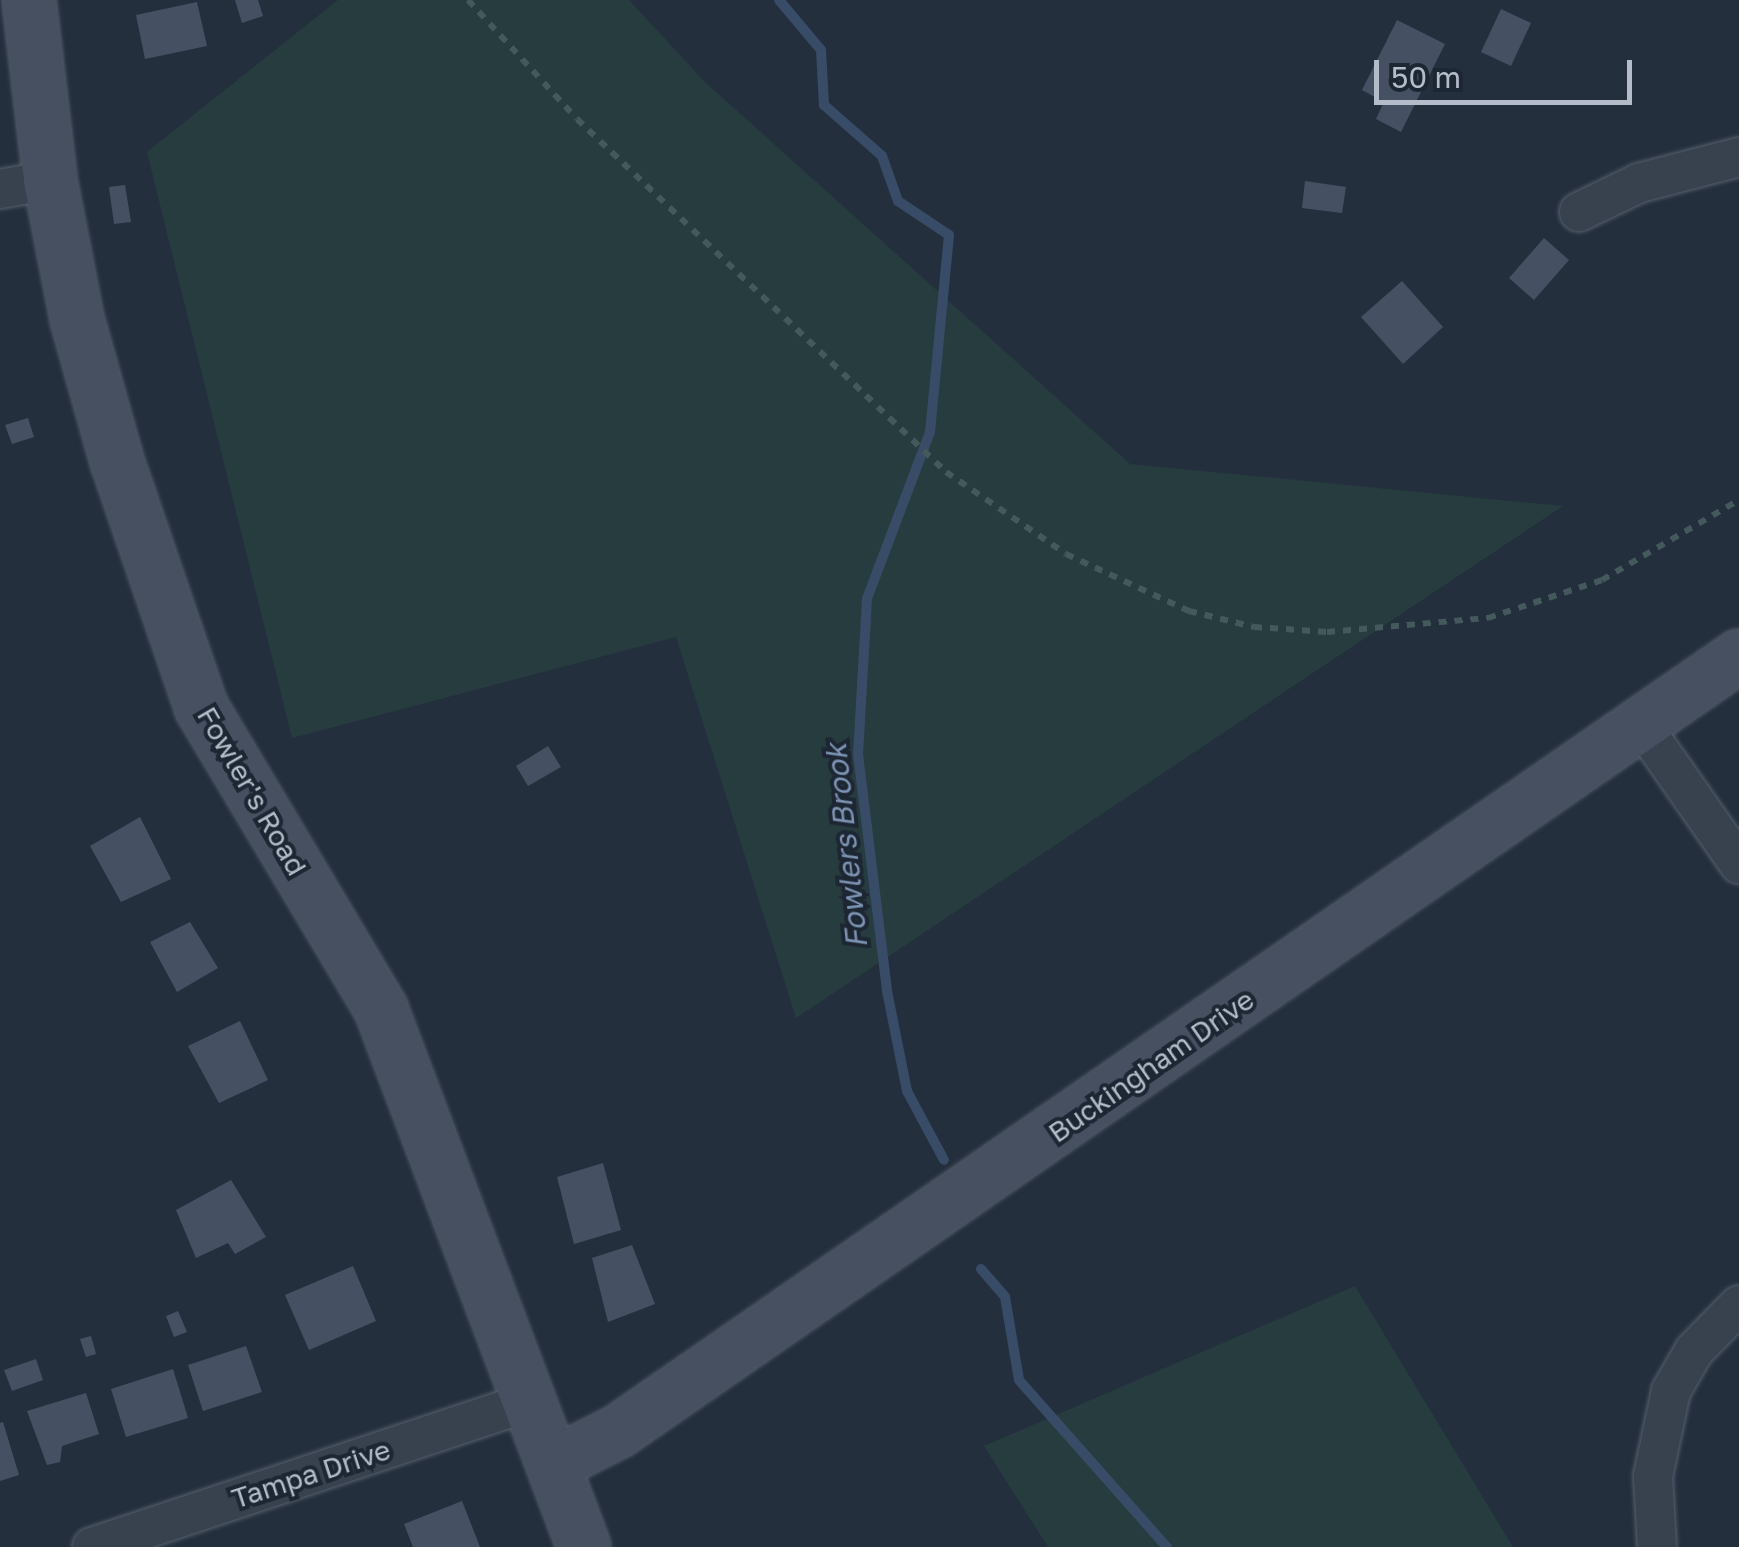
<!DOCTYPE html>
<html>
<head>
<meta charset="utf-8">
<style>
	body { margin:0 }
	#map { position:relative; width:1739px; height:1547px; overflow:hidden; background:#242f3e; font-family:"Golos Text",sans-serif }
	div>[style] { position:absolute }
	.green>* { inset:0; background:#263c3f }
	.stream>* { height:10px; margin:-5px; padding:0 5px; transform-origin:5px; border-radius:5px; background:#394c67 }
	.building>* { inset:0; background:#455162 }
	.path>* { height:6px; margin-top:-3px; transform-origin:0; background:repeating-linear-gradient(90deg,#44595c 0 8px,transparent 0 16px) }
	.roads { filter:drop-shadow(0 0 2px #565f6c) drop-shadow(0 0 2px #565f6c) }
	.street>* { height:38px; margin:-19px; padding:0 19px; transform-origin:19px; border-radius:19px; background:#38414e }
	.secondary>* { height:52px; margin:-26px; padding:0 26px; transform-origin:26px; border-radius:26px; background:#465061 }
	span { translate:-50% -50%; white-space:nowrap; text-align:center; line-height:1.15; -webkit-text-stroke:8px #1d2633; paint-order:stroke }
	.street-label { font-size:28px; color:#b4bcc9 }
	.water-label { font-size:30px; color:#7c92b1; font-style:italic }
	.scale { position:absolute; left:1374px; top:60px; width:258px; height:45px; box-sizing:border-box; border:5px solid #b4bcc9; border-top:0; padding-left:12px; font-size:30px; line-height:35px; white-space:nowrap; color:#b4bcc9; -webkit-text-stroke:8px #1d2633; paint-order:stroke }
</style>
</head>
<body>
<div id="map">
	<div class="green">
		<div style="clip-path:polygon(338px 0,629px 0,705px 82px,1130px 464px,1563px 506px,796px 1018px,676px 637px,292px 738px,147px 152px)"></div>
		<div style="clip-path:polygon(1355px 1286px,1513px 1547px,1048px 1547px,984px 1446px)"></div>
	</div>
	<div class="stream">
		<div style="left:779px;top:0;width:65px;rotate:50deg"></div>
		<div style="left:821px;top:50px;width:55px;rotate:86.9deg"></div>
		<div style="left:824px;top:105px;width:77px;rotate:41.3deg"></div>
		<div style="left:882px;top:156px;width:48px;rotate:70.4deg"></div>
		<div style="left:898px;top:201px;width:61px;rotate:33.7deg"></div>
		<div style="left:949px;top:235px;width:198px;rotate:95.5deg"></div>
		<div style="left:930px;top:432px;width:178px;rotate:110.7deg"></div>
		<div style="left:867px;top:599px;width:155px;rotate:93.3deg"></div>
		<div style="left:858px;top:754px;width:239px;rotate:83deg"></div>
		<div style="left:887px;top:991px;width:102px;rotate:78.7deg"></div>
		<div style="left:907px;top:1091px;width:78px;rotate:61.8deg"></div>
		<div style="left:981px;top:1269px;width:37px;rotate:49deg"></div>
		<div style="left:1005px;top:1297px;width:84px;rotate:80.4deg"></div>
		<div style="left:1019px;top:1380px;width:223px;rotate:48.5deg"></div>
	</div>
	<div class="building">
		<div style="clip-path:polygon(235px 0,258px 0,263px 16px,242px 23px)"></div>
		<div style="clip-path:polygon(197px 2px,207px 46px,145px 59px,136px 15px)"></div>
		<div style="clip-path:polygon(1501px 9px,1531px 23px,1511px 66px,1481px 52px)"></div>
		<div style="clip-path:polygon(1397px 20px,1445px 44px,1401px 132px,1376px 119px,1384px 102px,1362px 90px)"></div>
		<div style="clip-path:polygon(1305px 181px,1346px 187px,1342px 213px,1302px 208px)"></div>
		<div style="clip-path:polygon(125px 185px,131px 222px,114px 224px,109px 187px)"></div>
		<div style="clip-path:polygon(1544px 238px,1569px 260px,1534px 300px,1509px 278px)"></div>
		<div style="clip-path:polygon(1402px 281px,1443px 327px,1403px 364px,1361px 317px)"></div>
		<div style="clip-path:polygon(28px 418px,34px 437px,12px 444px,5px 425px)"></div>
		<div style="clip-path:polygon(548px 746px,561px 767px,528px 786px,516px 766px)"></div>
		<div style="clip-path:polygon(140px 817px,171px 879px,121px 902px,90px 846px)"></div>
		<div style="clip-path:polygon(190px 922px,218px 968px,177px 992px,150px 942px)"></div>
		<div style="clip-path:polygon(240px 1021px,268px 1080px,219px 1103px,188px 1046px)"></div>
		<div style="clip-path:polygon(603px 1163px,621px 1230px,574px 1244px,557px 1177px)"></div>
		<div style="clip-path:polygon(231px 1180px,266px 1237px,235px 1254px,228px 1243px,196px 1258px,176px 1210px)"></div>
		<div style="clip-path:polygon(632px 1245px,655px 1304px,608px 1322px,592px 1258px)"></div>
		<div style="clip-path:polygon(353px 1266px,376px 1321px,309px 1350px,285px 1295px)"></div>
		<div style="clip-path:polygon(178px 1311px,187px 1332px,174px 1337px,166px 1316px)"></div>
		<div style="clip-path:polygon(91px 1336px,96px 1354px,86px 1357px,80px 1339px)"></div>
		<div style="clip-path:polygon(246px 1346px,262px 1392px,203px 1411px,188px 1365px)"></div>
		<div style="clip-path:polygon(36px 1359px,43px 1380px,12px 1391px,4px 1370px)"></div>
		<div style="clip-path:polygon(173px 1369px,188px 1418px,126px 1437px,111px 1389px)"></div>
		<div style="clip-path:polygon(86px 1393px,99px 1434px,62px 1446px,60px 1462px,47px 1465px,27px 1411px)"></div>
		<div style="clip-path:polygon(3px 1422px,19px 1475px,0 1481px,0 1423px)"></div>
		<div style="clip-path:polygon(462px 1501px,480px 1547px,413px 1547px,404px 1524px)"></div>
	</div>
	<div class="path">
		<div style="left:468px;top:0;width:161px;rotate:47.5deg"></div>
		<div style="left:577px;top:119px;width:511px;rotate:43.73deg"></div>
		<div style="left:946px;top:472px;width:145px;rotate:34.3deg"></div>
		<div style="left:1066px;top:554px;width:136px;rotate:24.9deg"></div>
		<div style="left:1189px;top:611px;width:67px;rotate:13.8deg"></div>
		<div style="left:1254px;top:627px;width:73px;rotate:3.9deg"></div>
		<div style="left:1327px;top:632px;width:162px;rotate:-5deg"></div>
		<div style="left:1488px;top:618px;width:120px;rotate:-18.4deg"></div>
		<div style="left:1602px;top:580px;width:159px;rotate:-30.3deg"></div>
	</div>
	<div class="roads">
		<div class="street">
			<div style="left:0;top:189px;width:51px;rotate:-10.2deg"></div>
			<div style="left:1579px;top:212px;width:67px;rotate:-25.8deg"></div>
			<div style="left:1639px;top:183px;width:103px;rotate:-14.6deg"></div>
			<div style="left:1641px;top:724px;width:171px;rotate:55deg"></div>
			<div style="left:92px;top:1547px;width:462px;rotate:-18.4deg"></div>
			<div style="left:1657px;top:1547px;width:71px;rotate:-93.2deg"></div>
			<div style="left:1653px;top:1476px;width:87px;rotate:-78deg"></div>
			<div style="left:1671px;top:1391px;width:46px;rotate:-60.1deg"></div>
			<div style="left:1694px;top:1351px;width:64px;rotate:-45.6deg"></div>
		</div>
		<div class="secondary">
			<div style="left:29px;top:0;width:181px;rotate:83.3deg"></div>
			<div style="left:50px;top:180px;width:142px;rotate:79deg"></div>
			<div style="left:77px;top:319px;width:148px;rotate:74.3deg"></div>
			<div style="left:117px;top:461px;width:260px;rotate:71.1deg"></div>
			<div style="left:201px;top:707px;width:352px;rotate:59.2deg"></div>
			<div style="left:381px;top:1009px;width:575px;rotate:69.33deg"></div>
			<div style="left:554px;top:1464px;width:73px;rotate:-26.9deg"></div>
			<div style="left:619px;top:1431px;width:1362px;rotate:-34.68deg"></div>
		</div>
	</div>
	<div class="street-label">
		<span style="left:252px;top:791px;rotate:60deg">Fowler's Road</span>
		<span style="left:1151px;top:1066px;rotate:-35deg">Buckingham Drive</span>
		<span style="left:311px;top:1474px;rotate:-18deg">Tampa Drive</span>
	</div>
	<div class="water-label">
		<span style="left:846px;top:846px;rotate:-96deg">Fowlers Brook</span>
	</div>
	<div class="scale">50 m</div>
</div>
</body>
</html>
